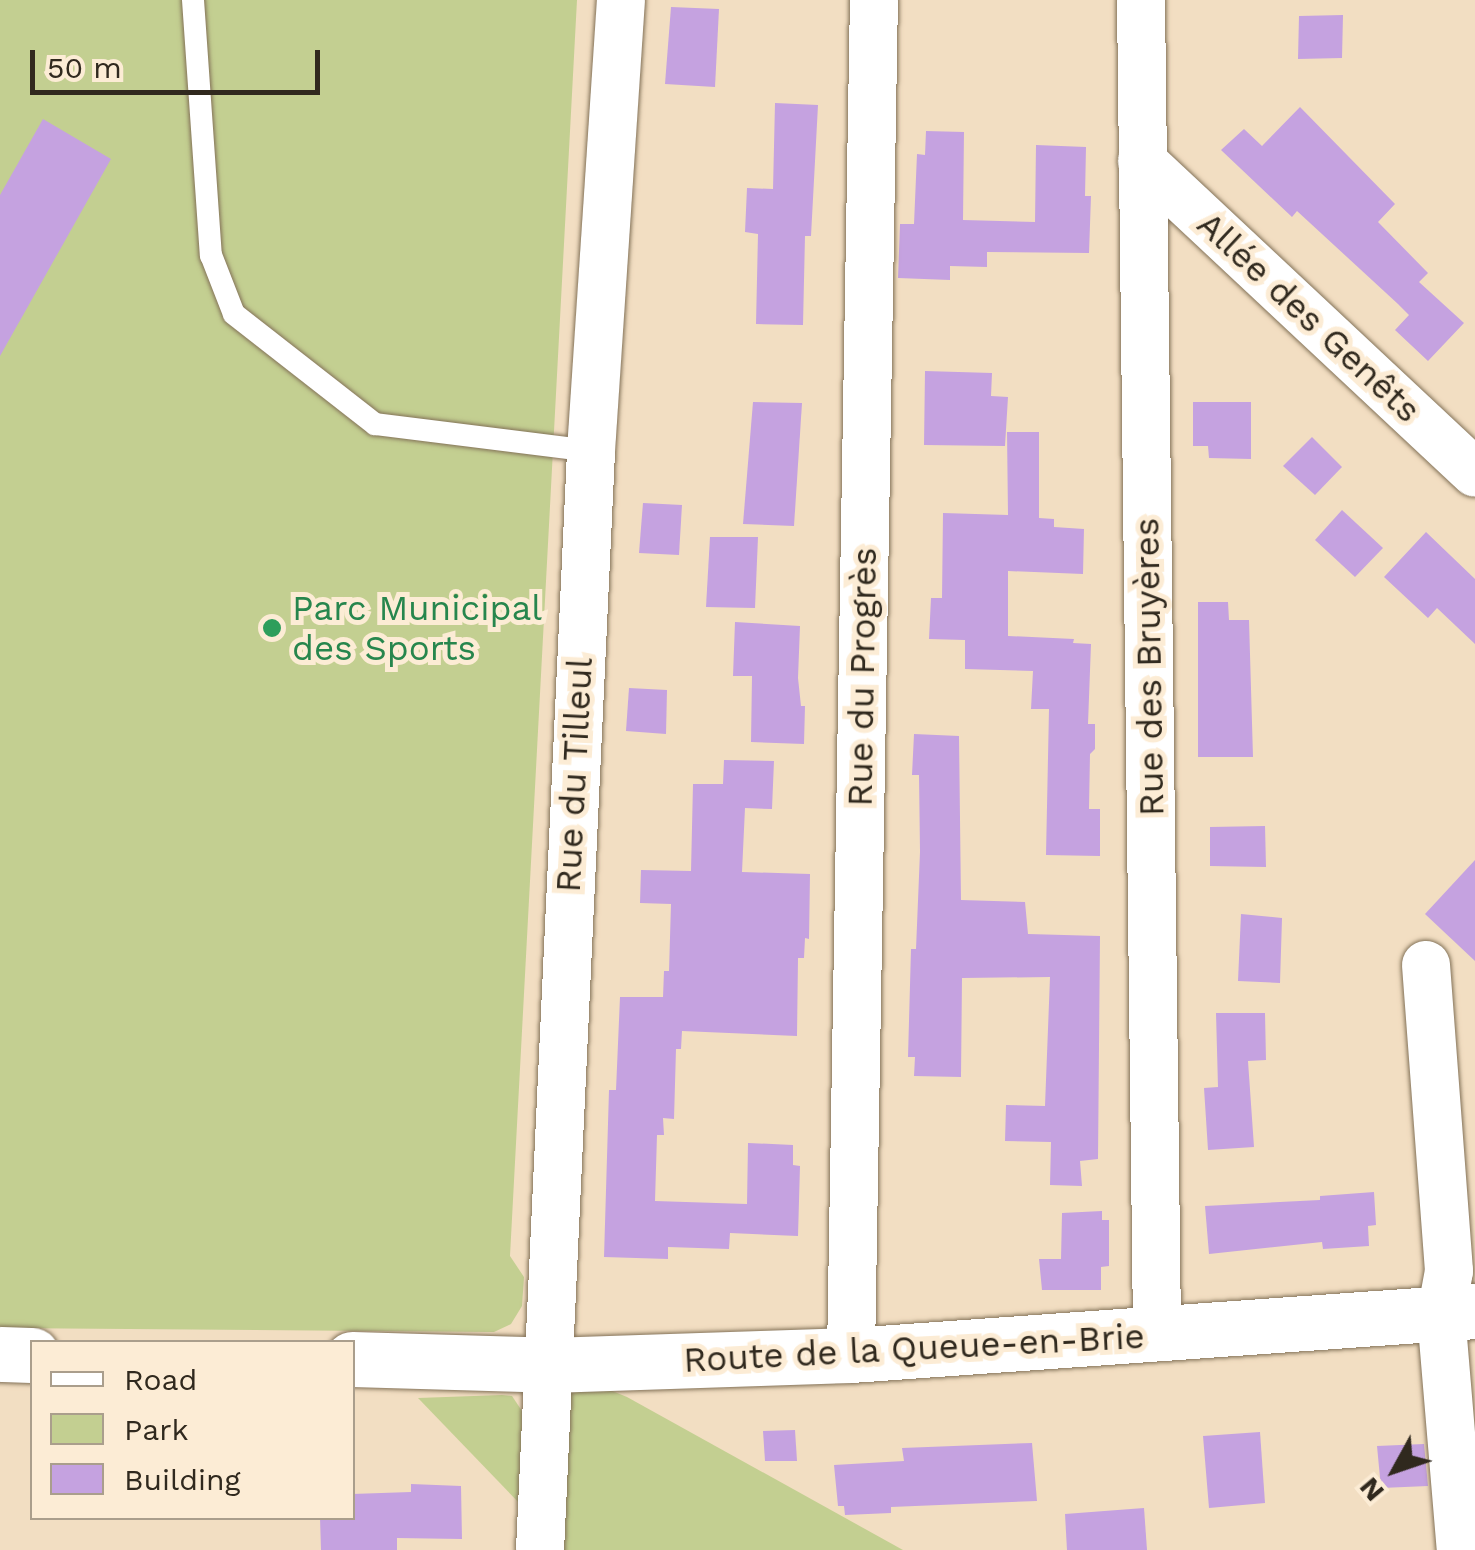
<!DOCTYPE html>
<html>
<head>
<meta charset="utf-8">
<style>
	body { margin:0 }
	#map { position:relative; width:1475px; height:1550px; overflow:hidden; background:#f2dec2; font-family:"Work Sans",sans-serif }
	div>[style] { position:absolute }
	.green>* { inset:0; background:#c3cf91 }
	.building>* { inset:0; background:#c5a2e0 }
	.roads { filter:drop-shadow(0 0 2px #837258) drop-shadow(0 0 2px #837258) }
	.service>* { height:22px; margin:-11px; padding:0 11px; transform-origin:11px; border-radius:11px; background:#fff }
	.minor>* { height:48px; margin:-24px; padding:0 24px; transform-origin:24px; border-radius:24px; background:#fff }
	.secondary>* { height:55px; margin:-27.5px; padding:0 27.5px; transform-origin:27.5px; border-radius:27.5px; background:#fff }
	.dots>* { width:28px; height:28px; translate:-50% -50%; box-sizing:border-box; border:5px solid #fcecd5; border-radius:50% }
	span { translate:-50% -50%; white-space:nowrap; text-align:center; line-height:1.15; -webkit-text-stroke:10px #fcecd5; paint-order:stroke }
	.street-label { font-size:35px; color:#30291e }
	.leisure-label { font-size:35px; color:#27864d }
	.left { translate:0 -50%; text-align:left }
	.legend { position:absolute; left:30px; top:1340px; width:325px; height:180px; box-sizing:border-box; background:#fcecd5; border:2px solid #aa9e8c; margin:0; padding:12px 18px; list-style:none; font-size:30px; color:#30291e }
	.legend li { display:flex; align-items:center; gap:20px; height:50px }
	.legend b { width:50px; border:2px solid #aa9e8c }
	.north { position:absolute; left:1345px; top:1420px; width:100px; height:100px; -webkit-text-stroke:8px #fcecd5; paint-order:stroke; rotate:230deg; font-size:28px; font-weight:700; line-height:40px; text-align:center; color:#30291e }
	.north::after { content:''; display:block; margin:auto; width:35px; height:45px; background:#30291e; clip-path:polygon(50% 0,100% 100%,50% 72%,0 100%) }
	.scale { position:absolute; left:30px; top:50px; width:290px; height:45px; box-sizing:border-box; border:5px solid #30291e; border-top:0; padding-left:12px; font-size:30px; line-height:35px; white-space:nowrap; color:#30291e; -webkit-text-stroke:8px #fcecd5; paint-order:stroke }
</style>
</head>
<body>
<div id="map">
	<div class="green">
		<div style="clip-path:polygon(0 0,577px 0,510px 1256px,524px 1277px,522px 1306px,511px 1324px,494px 1332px,0 1328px)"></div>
		<div style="clip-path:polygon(549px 1365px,627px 1397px,903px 1550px,540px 1550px)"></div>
		<div style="clip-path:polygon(502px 1395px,512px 1396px,522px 1411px,521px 1505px,418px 1398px)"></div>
	</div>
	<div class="building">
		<div style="clip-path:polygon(671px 7px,719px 9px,715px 87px,665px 84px)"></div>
		<div style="clip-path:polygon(1343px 15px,1342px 58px,1298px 59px,1299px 16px)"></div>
		<div style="clip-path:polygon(775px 103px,818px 105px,811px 236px,805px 236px,803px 325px,756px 324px,758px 234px,745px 232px,747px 188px,773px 189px)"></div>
		<div style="clip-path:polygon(1300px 107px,1395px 204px,1378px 222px,1428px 273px,1419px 282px,1464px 323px,1428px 361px,1395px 330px,1409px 315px,1398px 304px,1297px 211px,1292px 217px,1221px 150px,1244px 129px,1262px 146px)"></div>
		<div style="clip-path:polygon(43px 119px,111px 159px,0 356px,0 195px)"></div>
		<div style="clip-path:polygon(926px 131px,964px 132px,963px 220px,1035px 222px,1036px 145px,1086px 147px,1085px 196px,1091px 196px,1089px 253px,987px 252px,987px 267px,950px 266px,950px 280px,898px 278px,900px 224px,914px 224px,917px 154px,925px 155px)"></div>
		<div style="clip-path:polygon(925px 371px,992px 373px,991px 396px,1008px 397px,1005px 446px,924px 445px)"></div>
		<div style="clip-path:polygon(753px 402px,802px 403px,794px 526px,743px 524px)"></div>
		<div style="clip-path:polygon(1193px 402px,1251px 402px,1251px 459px,1209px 458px,1208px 446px,1193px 446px)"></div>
		<div style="clip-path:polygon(1007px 432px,1039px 432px,1039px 518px,1054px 519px,1054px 527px,1084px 529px,1083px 574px,1008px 571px,1008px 636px,1074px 639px,1073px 643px,1091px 644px,1088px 724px,1095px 724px,1095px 749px,1090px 754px,1089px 809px,1100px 809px,1100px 856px,1046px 855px,1049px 709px,1031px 709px,1033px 671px,965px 669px,965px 640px,929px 639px,931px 598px,942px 598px,943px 513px,1008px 515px)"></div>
		<div style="clip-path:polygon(1312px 437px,1342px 467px,1315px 495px,1283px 466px)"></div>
		<div style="clip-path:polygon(643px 503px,682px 505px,679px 555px,639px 553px)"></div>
		<div style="clip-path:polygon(1342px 510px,1383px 548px,1355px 577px,1315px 540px)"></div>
		<div style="clip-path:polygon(1426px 532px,1475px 579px,1475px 644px,1437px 608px,1428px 618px,1384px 577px)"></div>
		<div style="clip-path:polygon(710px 537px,758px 537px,755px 608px,706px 607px)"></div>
		<div style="clip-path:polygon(1198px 602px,1228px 602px,1229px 620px,1249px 620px,1253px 757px,1198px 757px)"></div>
		<div style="clip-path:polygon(735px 622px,800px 626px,798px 678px,801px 706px,805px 706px,804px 744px,751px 742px,752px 676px,733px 676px)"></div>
		<div style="clip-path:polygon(629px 688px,667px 690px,666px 734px,626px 731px)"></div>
		<div style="clip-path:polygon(914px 734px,959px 736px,961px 900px,1025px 902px,1028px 934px,1100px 936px,1098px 1159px,1080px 1161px,1082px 1186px,1050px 1185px,1051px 1142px,1005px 1141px,1006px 1105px,1045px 1106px,1050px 977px,962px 978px,961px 1077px,914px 1076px,915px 1057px,908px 1057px,911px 949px,916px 949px,920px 852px,919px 775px,912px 775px)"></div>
		<div style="clip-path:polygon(724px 760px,774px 761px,772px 809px,745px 808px,742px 872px,810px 874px,809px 939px,805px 938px,804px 958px,798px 958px,797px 1036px,682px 1031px,681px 1049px,676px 1049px,674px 1119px,663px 1118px,664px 1135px,657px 1135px,655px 1201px,747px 1204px,748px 1143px,793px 1145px,793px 1165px,800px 1166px,798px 1236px,730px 1233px,729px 1249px,668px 1247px,668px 1259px,604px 1257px,609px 1090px,616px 1090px,620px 997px,663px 997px,664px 971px,669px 971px,671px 904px,640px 903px,641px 870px,691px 871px,693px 784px,723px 784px)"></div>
		<div style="clip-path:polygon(1265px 826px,1266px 867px,1210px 866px,1210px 827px)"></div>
		<div style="clip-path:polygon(1475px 860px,1475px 961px,1425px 914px)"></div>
		<div style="clip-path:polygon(1241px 914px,1282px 918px,1280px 983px,1238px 981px)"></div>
		<div style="clip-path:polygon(1216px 1013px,1265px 1013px,1266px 1060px,1248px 1061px,1254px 1147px,1208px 1150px,1204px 1088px,1218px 1087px)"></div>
		<div style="clip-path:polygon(1374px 1192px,1376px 1225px,1368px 1226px,1369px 1246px,1323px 1249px,1322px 1242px,1209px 1254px,1205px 1206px,1320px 1200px,1320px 1196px)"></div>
		<div style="clip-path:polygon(1102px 1211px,1102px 1220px,1109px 1220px,1109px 1266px,1101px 1267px,1101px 1290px,1042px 1290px,1039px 1259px,1061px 1259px,1062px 1213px)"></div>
		<div style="clip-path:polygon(795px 1430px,797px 1461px,765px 1461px,763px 1431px)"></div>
		<div style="clip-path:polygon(1260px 1432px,1265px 1503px,1209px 1508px,1203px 1436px)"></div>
		<div style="clip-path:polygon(1032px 1443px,1037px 1501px,891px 1507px,891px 1513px,845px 1515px,844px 1506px,838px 1506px,834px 1465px,904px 1461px,902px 1448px)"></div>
		<div style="clip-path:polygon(1424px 1444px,1428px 1486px,1381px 1488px,1377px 1446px)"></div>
		<div style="clip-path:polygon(411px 1484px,461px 1486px,462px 1539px,397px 1538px,397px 1550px,321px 1550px,320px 1518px,352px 1518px,352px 1494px,411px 1492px)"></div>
		<div style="clip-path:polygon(1144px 1508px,1147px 1550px,1067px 1550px,1065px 1514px)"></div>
	</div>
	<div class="roads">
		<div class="service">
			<div style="left:193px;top:0;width:256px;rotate:86deg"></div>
			<div style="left:211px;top:255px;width:63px;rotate:68.7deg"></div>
			<div style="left:234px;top:314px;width:179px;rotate:38deg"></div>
			<div style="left:375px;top:424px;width:218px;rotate:7.1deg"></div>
		</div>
		<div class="minor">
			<div style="left:1141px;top:0;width:1334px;rotate:89.31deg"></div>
			<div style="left:1142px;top:161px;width:456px;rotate:43.1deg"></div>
			<div style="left:1426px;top:965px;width:307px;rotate:85.7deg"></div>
			<div style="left:1449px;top:1271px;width:44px;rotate:100.5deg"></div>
			<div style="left:1441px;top:1314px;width:237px;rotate:85.2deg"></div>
			<div style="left:851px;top:1355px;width:1355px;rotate:-89.03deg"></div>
			<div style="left:540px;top:1550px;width:1100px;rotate:-87.34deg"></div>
			<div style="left:591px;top:451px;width:452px;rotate:-86.2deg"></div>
		</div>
		<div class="secondary">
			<div style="left:0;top:1354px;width:32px;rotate:2deg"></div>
			<div style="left:352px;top:1359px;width:197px;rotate:1.7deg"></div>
			<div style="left:549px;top:1365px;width:302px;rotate:-1.9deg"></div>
			<div style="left:851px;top:1355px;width:626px;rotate:-4.03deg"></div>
		</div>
	</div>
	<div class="dots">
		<div style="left:272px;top:628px;background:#2e9e5b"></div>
	</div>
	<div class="street-label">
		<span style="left:1309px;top:317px;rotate:43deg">Allée des Genêts</span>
		<span style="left:1149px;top:667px;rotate:-91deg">Rue des Bruyères</span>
		<span style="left:862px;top:677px;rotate:-89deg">Rue du Progrès</span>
		<span style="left:574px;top:775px;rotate:-87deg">Rue du Tilleul</span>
		<span style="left:914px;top:1348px;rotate:-3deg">Route de la Queue-en-Brie</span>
	</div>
	<div class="leisure-label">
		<span class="left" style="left:292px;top:628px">Parc Municipal<br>des Sports</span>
	</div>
	<ul class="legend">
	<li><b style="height:12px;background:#fff"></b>Road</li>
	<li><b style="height:28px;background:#c3cf91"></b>Park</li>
	<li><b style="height:28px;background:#c5a2e0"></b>Building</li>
	</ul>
	<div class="north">N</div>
	<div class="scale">50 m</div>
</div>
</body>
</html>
